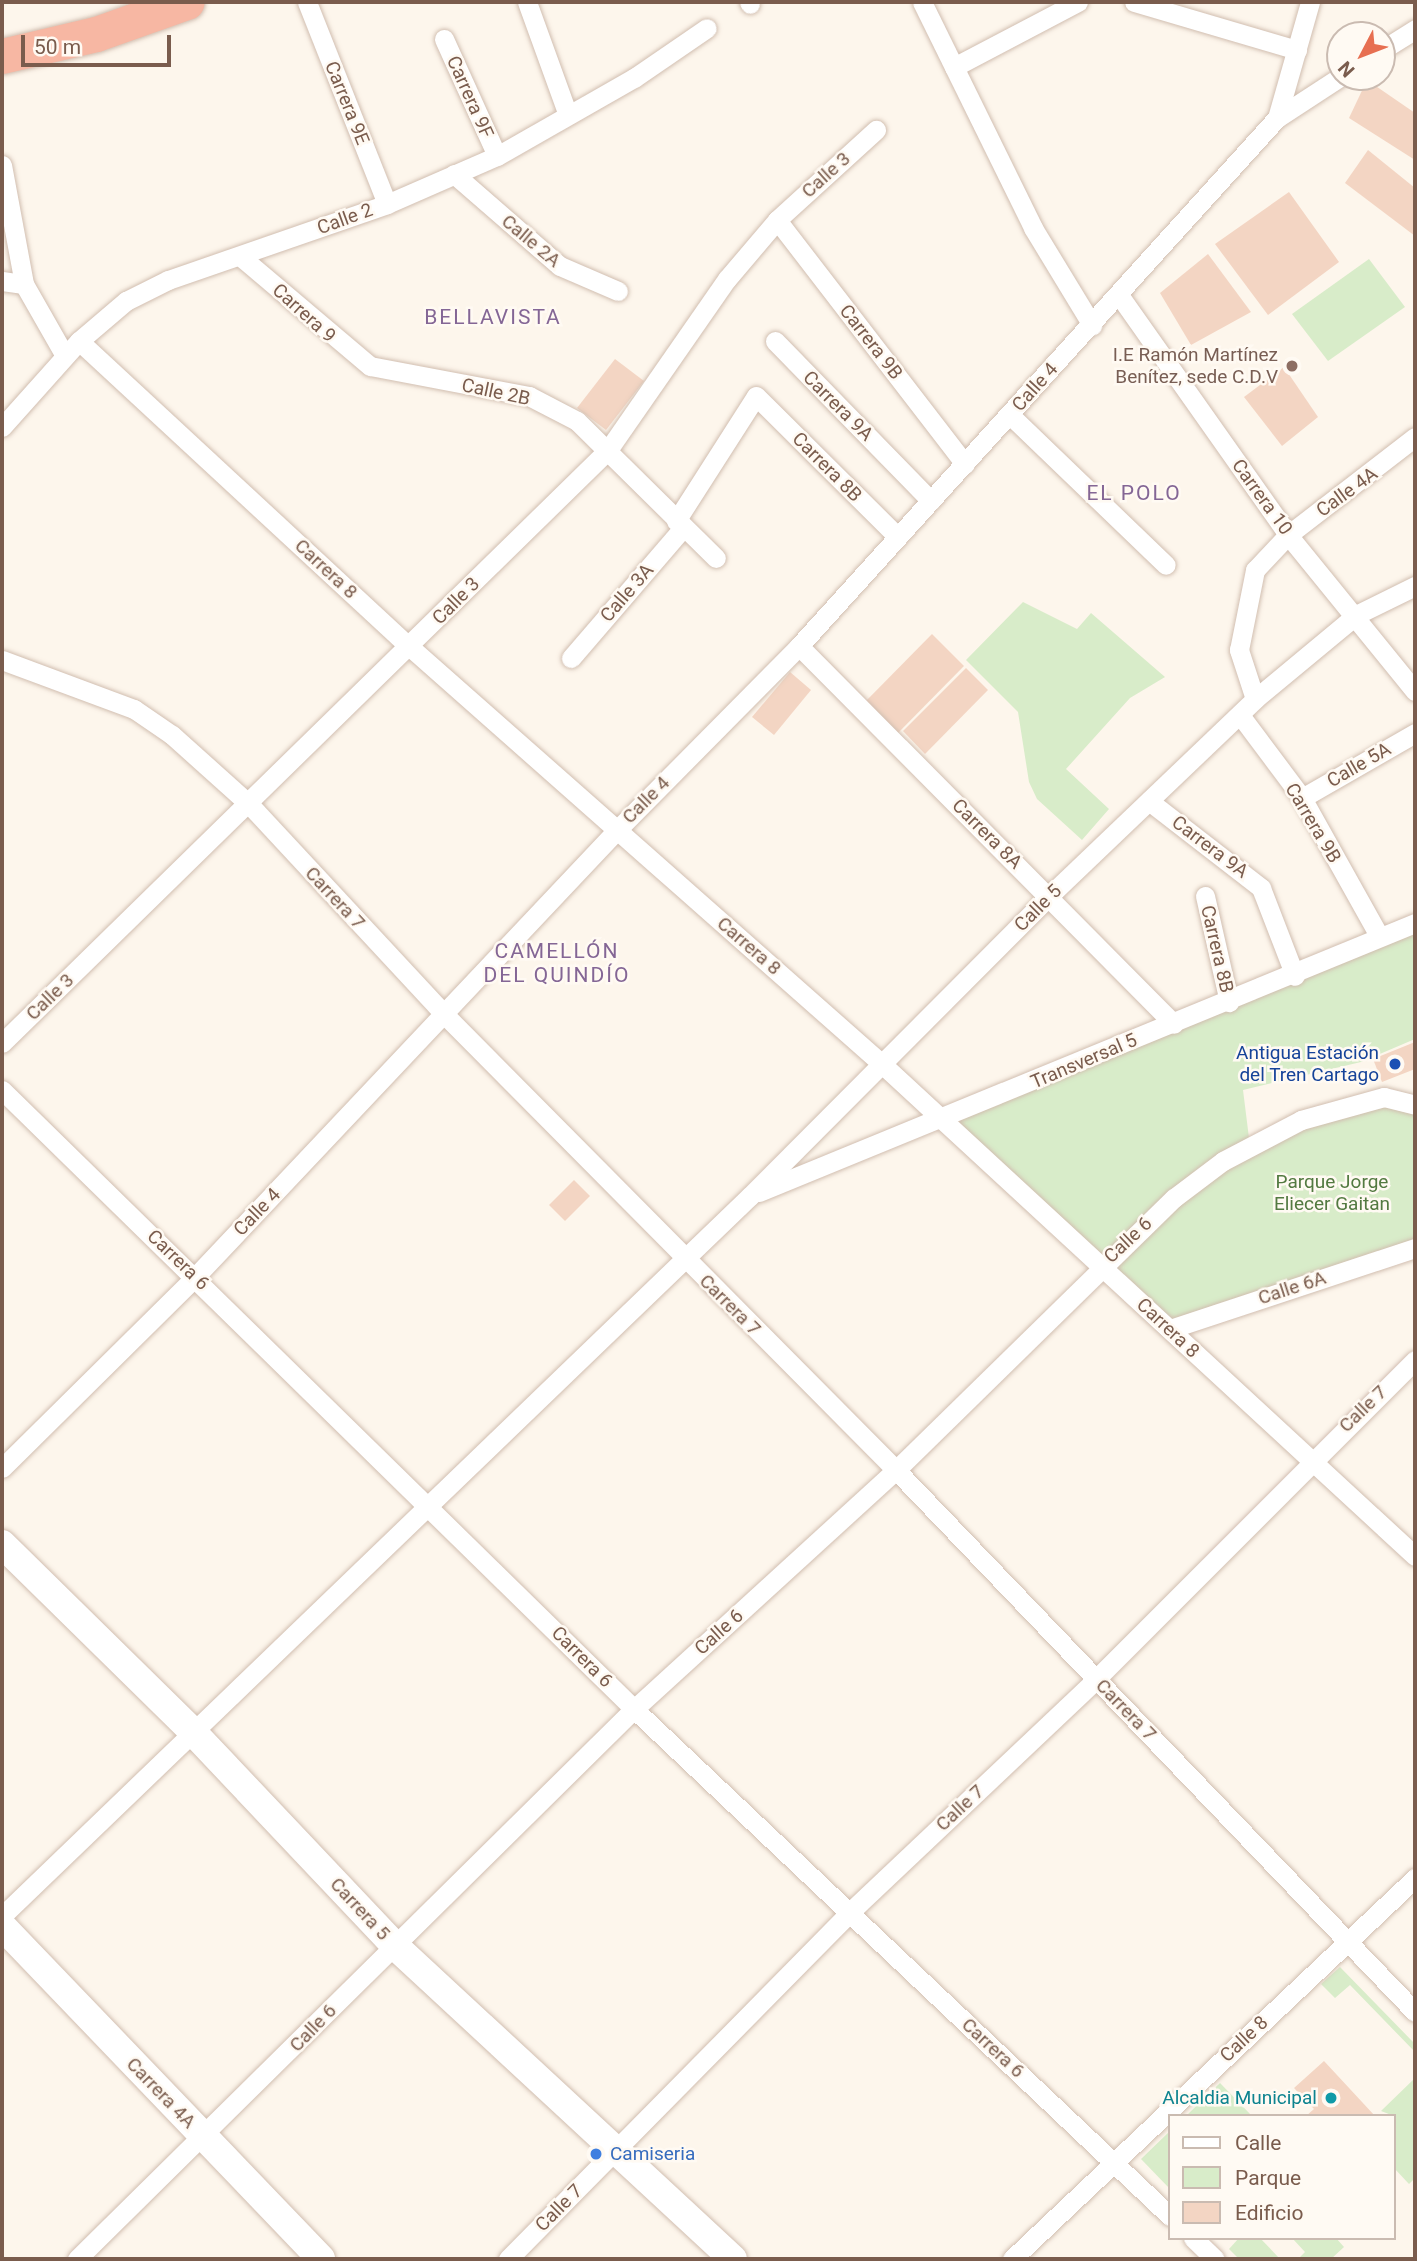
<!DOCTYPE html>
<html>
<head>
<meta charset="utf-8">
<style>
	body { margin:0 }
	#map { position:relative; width:1417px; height:2261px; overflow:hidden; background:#fdf6ec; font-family:Roboto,sans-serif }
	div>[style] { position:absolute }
	.green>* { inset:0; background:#d8ecc9 }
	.building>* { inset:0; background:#f3d5c3 }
	.roads { filter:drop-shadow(0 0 2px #d1beb0) drop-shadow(0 0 2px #d1beb0) }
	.street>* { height:19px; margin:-9.5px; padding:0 9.5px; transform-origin:9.5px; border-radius:9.5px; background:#fff }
	.secondary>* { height:28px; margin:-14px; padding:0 14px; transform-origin:14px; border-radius:14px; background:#fff }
	.highway>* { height:35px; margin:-17.5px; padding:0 17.5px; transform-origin:17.5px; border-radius:17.5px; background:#f7b7a3 }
	.dots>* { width:19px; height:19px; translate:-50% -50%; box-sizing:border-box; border:4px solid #fffaf3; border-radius:50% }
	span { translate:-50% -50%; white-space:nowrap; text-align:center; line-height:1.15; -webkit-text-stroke:5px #fffaf3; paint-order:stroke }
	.street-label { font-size:19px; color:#7a5c4d }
	.education-label { font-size:19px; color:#785e54 }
	.right { translate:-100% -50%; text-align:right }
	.transit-label { font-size:19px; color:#164399 }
	.park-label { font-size:19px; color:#537a41 }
	.culture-label { font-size:19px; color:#0d838f }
	.shop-label { font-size:19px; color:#366cbe }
	.left { translate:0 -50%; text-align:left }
	.neighbourhood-label { font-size:21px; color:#846695; letter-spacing:2px }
	.frame { position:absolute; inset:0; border:4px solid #7a5c4d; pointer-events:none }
	.legend { position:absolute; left:1168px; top:2114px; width:228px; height:126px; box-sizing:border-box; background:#fffaf3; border:2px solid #cabbb1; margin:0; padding:9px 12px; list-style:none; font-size:21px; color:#7a5c4d }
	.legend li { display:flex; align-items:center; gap:14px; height:35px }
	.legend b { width:35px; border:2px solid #cabbb1 }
	.north { position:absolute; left:1326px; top:21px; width:70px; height:70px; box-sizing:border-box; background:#fffaf3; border:2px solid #cabbb1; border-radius:50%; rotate:228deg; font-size:19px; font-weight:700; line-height:28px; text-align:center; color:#7a5c4d }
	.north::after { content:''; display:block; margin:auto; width:24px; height:32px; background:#e76f51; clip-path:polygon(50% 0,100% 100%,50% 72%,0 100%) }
	.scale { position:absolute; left:21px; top:35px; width:150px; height:32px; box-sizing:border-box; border:4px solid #7a5c4d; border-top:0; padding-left:9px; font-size:21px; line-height:24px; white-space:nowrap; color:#7a5c4d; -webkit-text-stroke:5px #fffaf3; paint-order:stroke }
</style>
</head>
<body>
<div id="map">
	<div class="green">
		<div style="clip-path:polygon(1369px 259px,1405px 307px,1328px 361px,1292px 314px)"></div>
		<div style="clip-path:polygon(1023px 602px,1077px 629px,1091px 613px,1165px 677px,1130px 698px,1066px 769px,1109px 809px,1082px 840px,1037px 799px,1029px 782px,1018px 712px,966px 660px)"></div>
		<div style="clip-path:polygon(1415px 923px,1415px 1039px,1361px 1062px,1243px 1090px,1250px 1146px,1384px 1097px,1415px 1105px,1415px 1248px,1170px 1329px,946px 1119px)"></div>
		<div style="clip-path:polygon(1340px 1967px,1415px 2044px,1415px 2052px,1350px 1985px,1335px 1998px,1321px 1984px)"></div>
		<div style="clip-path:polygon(1415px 2078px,1415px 2178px,1409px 2184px,1394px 2168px,1394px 2116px,1381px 2111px)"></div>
		<div style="clip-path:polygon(1220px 2083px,1252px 2116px,1186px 2116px)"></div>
		<div style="clip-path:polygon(1170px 2131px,1170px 2189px,1141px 2159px)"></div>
		<div style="clip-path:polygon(1239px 2238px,1260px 2238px,1280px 2259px,1239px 2259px,1229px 2249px)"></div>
		<div style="clip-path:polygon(1292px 2238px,1336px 2238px,1344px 2247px,1331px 2259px,1298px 2259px,1305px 2252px)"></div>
	</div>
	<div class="building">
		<div style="clip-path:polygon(1367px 80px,1415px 113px,1415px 160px,1349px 118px)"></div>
		<div style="clip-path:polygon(1368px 150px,1415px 188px,1415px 236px,1345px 183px)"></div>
		<div style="clip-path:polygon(1289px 192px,1339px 262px,1268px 315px,1215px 244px)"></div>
		<div style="clip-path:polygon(1208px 254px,1251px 312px,1191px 345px,1160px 293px)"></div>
		<div style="clip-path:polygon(615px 359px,644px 381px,606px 430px,577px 408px)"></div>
		<div style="clip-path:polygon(1284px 367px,1318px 417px,1282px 446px,1244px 397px)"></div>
		<div style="clip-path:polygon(932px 634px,964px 666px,897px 734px,865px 702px)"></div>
		<div style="clip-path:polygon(966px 668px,988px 690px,925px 754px,903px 731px)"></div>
		<div style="clip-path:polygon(790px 672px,811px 690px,774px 735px,752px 717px)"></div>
		<div style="clip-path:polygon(1415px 1042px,1415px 1069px,1382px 1082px,1373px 1059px)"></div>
		<div style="clip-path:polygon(574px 1180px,590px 1196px,565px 1221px,549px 1205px)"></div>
		<div style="clip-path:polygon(1324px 2061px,1375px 2116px,1306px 2116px,1314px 2109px,1294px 2088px)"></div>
	</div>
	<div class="roads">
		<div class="street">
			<div style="left:307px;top:2px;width:217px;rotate:68.4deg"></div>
			<div style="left:527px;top:2px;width:120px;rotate:70.1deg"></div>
			<div style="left:749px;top:2px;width:2px;rotate:63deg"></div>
			<div style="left:922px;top:2px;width:252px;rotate:63.8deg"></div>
			<div style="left:1033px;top:228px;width:114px;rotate:58.7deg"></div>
			<div style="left:1134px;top:2px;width:170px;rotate:16.4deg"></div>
			<div style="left:444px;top:39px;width:128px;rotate:65.6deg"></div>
			<div style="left:1382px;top:50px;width:39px;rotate:-32deg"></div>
			<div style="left:954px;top:67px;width:140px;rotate:-27.7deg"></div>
			<div style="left:1277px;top:118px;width:121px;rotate:-74.1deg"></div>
			<div style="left:2px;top:165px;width:121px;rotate:79.5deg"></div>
			<div style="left:24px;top:284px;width:83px;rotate:60.3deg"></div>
			<div style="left:454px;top:174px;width:140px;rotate:41deg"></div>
			<div style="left:560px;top:266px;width:63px;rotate:23.3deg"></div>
			<div style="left:777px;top:220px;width:308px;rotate:52.4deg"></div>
			<div style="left:241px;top:257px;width:169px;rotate:40.2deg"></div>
			<div style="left:370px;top:366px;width:162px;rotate:10.7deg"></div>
			<div style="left:529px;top:396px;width:54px;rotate:27.5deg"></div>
			<div style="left:577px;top:421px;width:195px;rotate:44.6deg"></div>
			<div style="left:2px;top:281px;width:22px;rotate:8deg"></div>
			<div style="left:1119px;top:295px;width:294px;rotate:54.8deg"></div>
			<div style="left:1288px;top:535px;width:201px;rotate:50.9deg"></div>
			<div style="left:79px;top:341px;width:451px;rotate:42.8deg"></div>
			<div style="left:410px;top:647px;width:630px;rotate:41.46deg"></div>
			<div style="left:882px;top:1064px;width:725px;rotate:42.71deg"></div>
			<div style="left:775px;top:341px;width:223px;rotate:45.7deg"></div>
			<div style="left:1010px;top:415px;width:216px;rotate:43.9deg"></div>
			<div style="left:2px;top:427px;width:115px;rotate:-48.2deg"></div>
			<div style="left:79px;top:341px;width:62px;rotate:-40.4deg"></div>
			<div style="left:126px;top:301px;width:47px;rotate:-26.6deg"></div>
			<div style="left:168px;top:280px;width:232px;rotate:-19.1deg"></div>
			<div style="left:387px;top:204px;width:120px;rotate:-23.6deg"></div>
			<div style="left:497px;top:156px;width:158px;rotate:-29.7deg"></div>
			<div style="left:634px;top:78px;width:88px;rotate:-34.4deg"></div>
			<div style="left:676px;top:521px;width:148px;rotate:-57.4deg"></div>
			<div style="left:756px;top:396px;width:200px;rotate:44.8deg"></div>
			<div style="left:799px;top:646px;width:532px;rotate:45.23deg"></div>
			<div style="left:571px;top:658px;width:172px;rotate:-49.3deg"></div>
			<div style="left:2px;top:660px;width:141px;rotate:20.4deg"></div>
			<div style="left:134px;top:709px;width:46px;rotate:34.4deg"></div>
			<div style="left:172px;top:735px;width:103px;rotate:41.9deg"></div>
			<div style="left:249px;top:804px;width:288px;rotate:47.1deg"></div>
			<div style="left:445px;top:1015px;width:641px;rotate:45.25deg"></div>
			<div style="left:896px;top:1470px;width:750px;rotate:46.24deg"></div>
			<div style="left:1255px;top:699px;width:52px;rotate:-108.1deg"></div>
			<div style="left:1239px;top:650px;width:82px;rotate:-78.7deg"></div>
			<div style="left:1255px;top:570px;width:48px;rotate:-46.7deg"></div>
			<div style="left:1288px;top:535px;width:160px;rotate:-37.7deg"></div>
			<div style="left:1240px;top:715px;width:104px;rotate:53.2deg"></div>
			<div style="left:1302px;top:798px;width:158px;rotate:60.8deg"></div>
			<div style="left:1302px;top:798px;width:130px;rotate:-29.9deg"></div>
			<div style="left:1149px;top:801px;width:142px;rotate:37.8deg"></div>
			<div style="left:1261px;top:888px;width:94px;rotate:68.9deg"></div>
			<div style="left:1205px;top:896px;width:109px;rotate:77.2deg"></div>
			<div style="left:2px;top:1043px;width:848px;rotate:-44.38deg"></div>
			<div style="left:608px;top:450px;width:208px;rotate:-55.2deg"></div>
			<div style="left:727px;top:279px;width:77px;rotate:-49.7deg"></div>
			<div style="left:777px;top:220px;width:134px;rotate:-42.3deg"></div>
			<div style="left:2px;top:1090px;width:885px;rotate:44.4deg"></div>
			<div style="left:634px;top:1709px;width:738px;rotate:43.41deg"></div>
			<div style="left:759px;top:1192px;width:709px;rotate:-22.3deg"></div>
			<div style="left:1170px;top:1329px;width:258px;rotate:-18.3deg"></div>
			<div style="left:2px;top:1468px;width:272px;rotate:-44.7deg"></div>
			<div style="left:195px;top:1277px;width:615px;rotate:-46.65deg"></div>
			<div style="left:617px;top:830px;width:259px;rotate:-45.3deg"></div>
			<div style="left:799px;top:646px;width:712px;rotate:-47.85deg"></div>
			<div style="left:1277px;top:118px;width:75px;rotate:-33.1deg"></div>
			<div style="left:2px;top:1916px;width:1038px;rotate:-43.91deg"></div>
			<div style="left:750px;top:1196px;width:424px;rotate:-45.1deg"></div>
			<div style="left:1049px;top:896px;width:285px;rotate:-43.7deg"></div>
			<div style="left:1255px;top:699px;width:131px;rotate:-39.7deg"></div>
			<div style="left:1356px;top:615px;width:66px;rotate:-26.2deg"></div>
			<div style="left:1193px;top:2238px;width:30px;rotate:44deg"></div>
			<div style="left:77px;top:2259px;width:783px;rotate:-44.64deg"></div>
			<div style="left:634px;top:1709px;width:355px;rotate:-42.4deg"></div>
			<div style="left:896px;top:1470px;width:389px;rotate:-44.4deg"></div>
			<div style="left:1174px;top:1198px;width:61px;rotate:-37.1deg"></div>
			<div style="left:1223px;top:1161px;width:88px;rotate:-27.7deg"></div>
			<div style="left:1301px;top:1120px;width:86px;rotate:-15.5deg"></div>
			<div style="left:1384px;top:1097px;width:32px;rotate:14deg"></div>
			<div style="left:508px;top:2259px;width:487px;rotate:-45.4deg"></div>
			<div style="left:850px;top:1912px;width:339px;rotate:-43.4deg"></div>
			<div style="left:1096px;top:1679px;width:451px;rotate:-45deg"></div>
			<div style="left:1012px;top:2259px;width:555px;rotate:-43.39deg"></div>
		</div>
		<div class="secondary">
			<div style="left:2px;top:1544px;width:265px;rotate:44.5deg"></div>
			<div style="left:191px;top:1730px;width:296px;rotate:46.6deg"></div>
			<div style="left:394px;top:1945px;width:462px;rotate:42.8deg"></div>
			<div style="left:2px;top:1926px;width:461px;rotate:46.2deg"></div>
		</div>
		<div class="highway">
			<div style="left:2px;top:56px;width:97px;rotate:-13.2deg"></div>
			<div style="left:96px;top:34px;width:96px;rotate:-19.4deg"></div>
		</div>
	</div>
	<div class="dots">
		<div style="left:1292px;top:366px;background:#8d6e63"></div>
		<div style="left:1395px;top:1064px;background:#1a4fb4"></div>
		<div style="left:1331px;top:2098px;background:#0f9aa8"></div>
		<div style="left:596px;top:2154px;background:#3f7fe0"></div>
	</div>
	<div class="street-label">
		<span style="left:470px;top:97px;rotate:66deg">Carrera 9F</span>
		<span style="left:347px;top:103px;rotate:68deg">Carrera 9E</span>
		<span style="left:826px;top:175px;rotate:-42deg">Calle 3</span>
		<span style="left:345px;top:219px;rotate:-20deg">Calle 2</span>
		<span style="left:531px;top:241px;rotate:40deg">Calle 2A</span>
		<span style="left:304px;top:313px;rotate:42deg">Carrera 9</span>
		<span style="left:871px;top:342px;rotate:52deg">Carrera 9B</span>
		<span style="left:1035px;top:387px;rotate:-48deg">Calle 4</span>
		<span style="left:496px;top:392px;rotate:12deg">Calle 2B</span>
		<span style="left:838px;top:406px;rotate:45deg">Carrera 9A</span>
		<span style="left:827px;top:467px;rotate:45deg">Carrera 8B</span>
		<span style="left:1347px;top:492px;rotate:-36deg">Calle 4A</span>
		<span style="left:1262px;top:497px;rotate:54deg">Carrera 10</span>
		<span style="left:326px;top:569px;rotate:43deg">Carrera 8</span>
		<span style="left:627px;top:593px;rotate:-49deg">Calle 3A</span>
		<span style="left:456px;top:601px;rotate:-45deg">Calle 3</span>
		<span style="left:1359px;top:765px;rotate:-30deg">Calle 5A</span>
		<span style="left:646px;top:800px;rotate:-45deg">Calle 4</span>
		<span style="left:1313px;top:823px;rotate:59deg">Carrera 9B</span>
		<span style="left:987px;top:834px;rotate:45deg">Carrera 8A</span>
		<span style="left:1210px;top:847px;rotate:37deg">Carrera 9A</span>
		<span style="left:335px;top:898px;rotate:47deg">Carrera 7</span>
		<span style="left:1038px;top:908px;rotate:-45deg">Calle 5</span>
		<span style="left:749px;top:946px;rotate:41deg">Carrera 8</span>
		<span style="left:1217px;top:949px;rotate:77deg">Carrera 8B</span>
		<span style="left:50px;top:997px;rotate:-44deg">Calle 3</span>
		<span style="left:1084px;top:1061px;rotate:-23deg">Transversal 5</span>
		<span style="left:257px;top:1212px;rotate:-46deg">Calle 4</span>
		<span style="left:1128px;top:1240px;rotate:-43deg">Calle 6</span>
		<span style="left:178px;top:1260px;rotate:44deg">Carrera 6</span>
		<span style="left:1292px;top:1288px;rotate:-18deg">Calle 6A</span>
		<span style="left:730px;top:1305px;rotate:45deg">Carrera 7</span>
		<span style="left:1168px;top:1328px;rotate:43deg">Carrera 8</span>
		<span style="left:1363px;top:1409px;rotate:-44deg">Calle 7</span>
		<span style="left:719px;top:1632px;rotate:-42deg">Calle 6</span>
		<span style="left:582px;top:1657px;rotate:45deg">Carrera 6</span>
		<span style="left:1126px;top:1710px;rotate:46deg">Carrera 7</span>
		<span style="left:960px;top:1808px;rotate:-43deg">Calle 7</span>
		<span style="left:360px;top:1909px;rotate:47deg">Carrera 5</span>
		<span style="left:313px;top:2028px;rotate:-46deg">Calle 6</span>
		<span style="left:1244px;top:2039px;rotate:-43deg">Calle 8</span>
		<span style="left:993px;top:2048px;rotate:43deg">Carrera 6</span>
		<span style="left:161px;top:2093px;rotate:46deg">Carrera 4A</span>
		<span style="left:559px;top:2208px;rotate:-45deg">Calle 7</span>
	</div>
	<div class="education-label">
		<span class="right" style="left:1278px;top:366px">I.E Ramón Martínez<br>Benítez, sede C.D.V</span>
	</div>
	<div class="transit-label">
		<span class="right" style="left:1379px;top:1064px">Antigua Estación<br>del Tren Cartago</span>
	</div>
	<div class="park-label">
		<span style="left:1332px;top:1193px">Parque Jorge<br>Eliecer Gaitan</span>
	</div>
	<div class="culture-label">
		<span class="right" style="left:1317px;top:2098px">Alcaldia Municipal</span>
	</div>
	<div class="shop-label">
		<span class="left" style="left:610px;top:2154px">Camiseria</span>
	</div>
	<div class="neighbourhood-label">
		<span style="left:493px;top:317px">BELLAVISTA</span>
		<span style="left:1134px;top:493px">EL POLO</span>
		<span style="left:557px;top:963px">CAMELLÓN<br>DEL QUINDÍO</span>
	</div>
	<div class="frame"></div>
	<ul class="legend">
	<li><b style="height:9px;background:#fff"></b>Calle</li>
	<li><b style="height:19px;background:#d8ecc9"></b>Parque</li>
	<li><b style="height:19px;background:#f3d5c3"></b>Edificio</li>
	</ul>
	<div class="north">N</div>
	<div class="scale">50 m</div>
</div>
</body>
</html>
